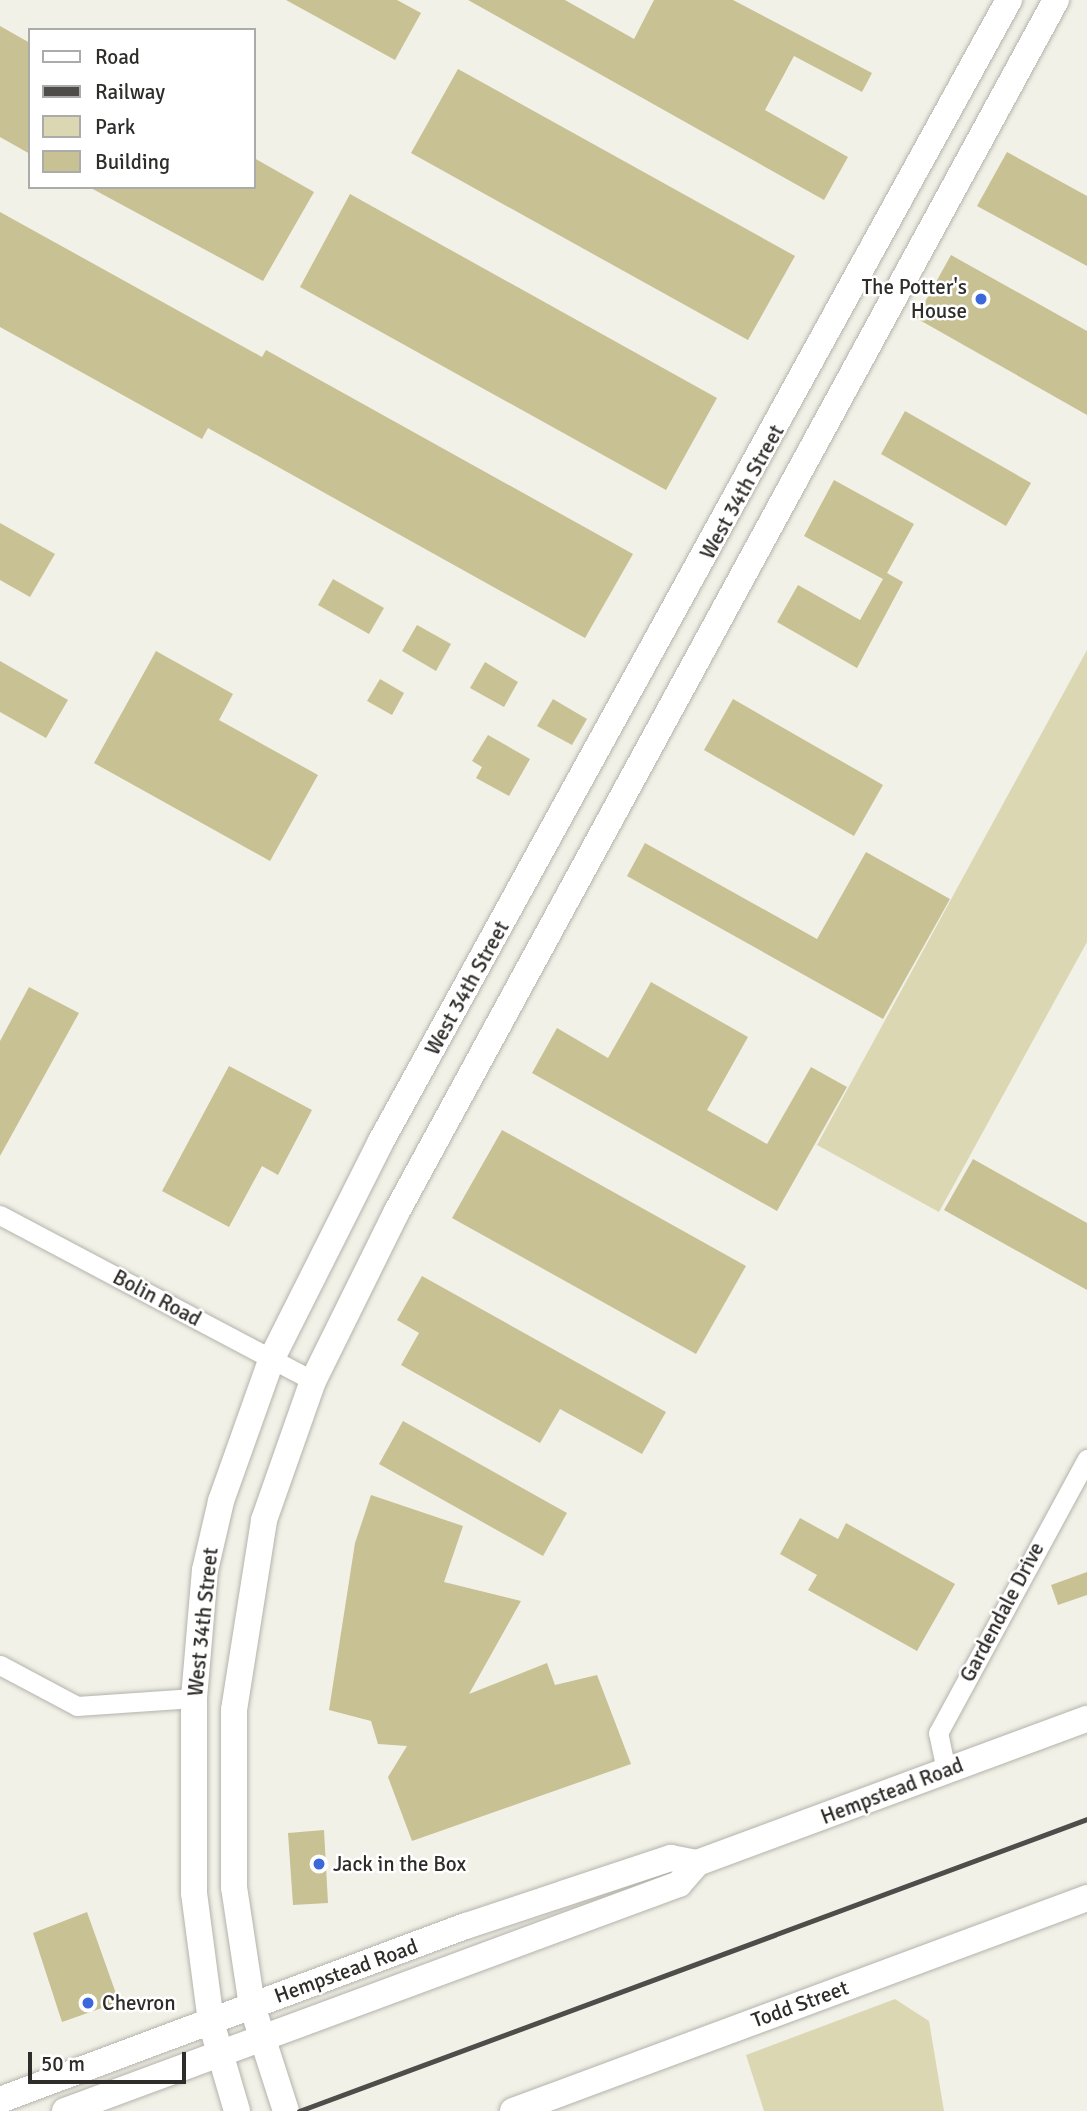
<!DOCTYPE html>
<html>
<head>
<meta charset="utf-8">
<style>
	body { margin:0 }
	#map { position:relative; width:1087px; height:2111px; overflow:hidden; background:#f2f1e8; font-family:Signika,sans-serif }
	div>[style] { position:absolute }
	.green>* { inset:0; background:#dcd7b3 }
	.building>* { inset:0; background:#c8c193 }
	.roads { filter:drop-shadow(0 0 2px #b4b3ab) drop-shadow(0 0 2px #b4b3ab) }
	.street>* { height:19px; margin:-9.5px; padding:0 9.5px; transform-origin:9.5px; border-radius:9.5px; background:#fff }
	.secondary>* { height:26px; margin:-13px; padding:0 13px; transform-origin:13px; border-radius:13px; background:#fff }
	.rail>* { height:5px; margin:-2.5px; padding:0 2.5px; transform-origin:2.5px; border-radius:2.5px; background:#4e4d49 }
	.dots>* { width:19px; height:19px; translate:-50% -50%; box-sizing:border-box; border:4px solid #fff; border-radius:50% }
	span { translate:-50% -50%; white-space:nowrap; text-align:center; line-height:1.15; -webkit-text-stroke:5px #fff; paint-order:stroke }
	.poi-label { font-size:21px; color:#2e2d2a }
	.right { translate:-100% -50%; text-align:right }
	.left { translate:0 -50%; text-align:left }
	.street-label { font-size:21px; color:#2e2d2a }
	.legend { position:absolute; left:28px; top:28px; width:228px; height:161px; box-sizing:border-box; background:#fff; border:2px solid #ababaa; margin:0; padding:9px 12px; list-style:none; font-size:21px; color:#2e2d2a }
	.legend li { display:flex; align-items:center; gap:14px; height:35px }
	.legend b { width:35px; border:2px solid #ababaa }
	.scale { position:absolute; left:28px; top:2052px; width:158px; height:32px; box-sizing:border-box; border:4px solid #2e2d2a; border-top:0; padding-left:9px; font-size:21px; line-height:24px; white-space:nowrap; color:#2e2d2a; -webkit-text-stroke:5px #fff; paint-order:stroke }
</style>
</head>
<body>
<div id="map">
	<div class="green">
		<div style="clip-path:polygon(1087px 650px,1087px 942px,939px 1212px,817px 1145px)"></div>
		<div style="clip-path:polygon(895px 1999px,929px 2021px,944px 2111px,764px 2111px,746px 2055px)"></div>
	</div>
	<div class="building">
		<div style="clip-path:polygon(286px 0,397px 0,421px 13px,395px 60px)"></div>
		<div style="clip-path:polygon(468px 0,565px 0,634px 39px,654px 0,733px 0,872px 73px,862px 92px,794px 56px,765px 110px,848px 157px,824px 200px)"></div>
		<div style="clip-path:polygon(0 26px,30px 43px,30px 154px,0 137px)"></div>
		<div style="clip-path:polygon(458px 69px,795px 256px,748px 340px,411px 153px)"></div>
		<div style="clip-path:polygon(1007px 152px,1087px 196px,1087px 266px,977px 206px)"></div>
		<div style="clip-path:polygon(254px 158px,314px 192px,263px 281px,89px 187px,254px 187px)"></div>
		<div style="clip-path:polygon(350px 194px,717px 398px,666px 490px,300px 287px)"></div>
		<div style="clip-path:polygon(0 212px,262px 357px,266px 350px,633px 554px,585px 638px,208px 428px,202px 439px,0 327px)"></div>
		<div style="clip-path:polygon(951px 255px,1087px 331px,1087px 415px,916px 318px)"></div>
		<div style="clip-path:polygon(905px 411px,1031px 483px,1006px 526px,881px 454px)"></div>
		<div style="clip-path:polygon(834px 480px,914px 524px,887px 573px,903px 582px,857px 668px,777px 622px,798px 585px,860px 620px,883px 579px,804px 536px)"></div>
		<div style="clip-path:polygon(0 523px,55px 554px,30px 597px,0 580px)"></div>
		<div style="clip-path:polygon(333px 579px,384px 608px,369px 634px,318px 605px)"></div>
		<div style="clip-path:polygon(417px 625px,451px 644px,436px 671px,402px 651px)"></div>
		<div style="clip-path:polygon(156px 651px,233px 694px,219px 720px,318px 775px,270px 861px,94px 763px)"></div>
		<div style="clip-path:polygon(0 661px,68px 700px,46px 738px,0 712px)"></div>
		<div style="clip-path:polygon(485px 662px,518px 682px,504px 707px,470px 688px)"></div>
		<div style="clip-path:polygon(380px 679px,404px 693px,392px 715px,367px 701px)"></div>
		<div style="clip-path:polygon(553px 699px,587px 719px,572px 745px,537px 726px)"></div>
		<div style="clip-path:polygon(733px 699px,883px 785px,854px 836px,704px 750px)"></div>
		<div style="clip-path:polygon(488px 735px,530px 759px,509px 796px,476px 778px,482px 767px,472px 761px)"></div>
		<div style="clip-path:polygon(645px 843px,817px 939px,866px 852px,950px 899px,883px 1019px,627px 876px)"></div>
		<div style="clip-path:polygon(651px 982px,748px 1037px,707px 1110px,767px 1144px,811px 1067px,847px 1087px,777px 1211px,532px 1073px,557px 1028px,608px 1058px)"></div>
		<div style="clip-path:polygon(29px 987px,79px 1013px,0 1156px,0 1041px)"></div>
		<div style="clip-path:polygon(229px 1066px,312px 1110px,278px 1175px,262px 1166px,229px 1227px,162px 1191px)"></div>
		<div style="clip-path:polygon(502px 1130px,746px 1266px,696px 1354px,452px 1218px)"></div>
		<div style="clip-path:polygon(973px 1159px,1087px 1223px,1087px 1290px,944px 1210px)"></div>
		<div style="clip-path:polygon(422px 1276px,666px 1412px,642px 1454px,560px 1409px,540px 1443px,401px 1365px,419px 1333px,397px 1320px)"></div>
		<div style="clip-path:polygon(403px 1421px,567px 1513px,543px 1556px,379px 1464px)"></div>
		<div style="clip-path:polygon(371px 1495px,463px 1526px,444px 1582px,521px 1601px,469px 1694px,547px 1663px,555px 1685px,597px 1675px,631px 1764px,412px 1841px,388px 1777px,407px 1746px,378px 1744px,371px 1721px,329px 1710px,355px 1543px)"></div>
		<div style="clip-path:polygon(800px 1518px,838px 1539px,846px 1523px,955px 1584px,917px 1651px,808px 1590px,817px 1575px,780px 1554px)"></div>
		<div style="clip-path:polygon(1087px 1572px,1087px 1595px,1058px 1605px,1051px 1585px)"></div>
		<div style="clip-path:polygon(324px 1830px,328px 1903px,293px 1905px,288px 1833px)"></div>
		<div style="clip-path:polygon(87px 1912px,119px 2002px,62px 2022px,33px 1933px)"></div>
	</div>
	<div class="roads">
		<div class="street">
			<div style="left:0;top:1215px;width:354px;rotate:27.9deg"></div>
			<div style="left:0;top:1665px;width:87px;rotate:28deg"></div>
			<div style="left:77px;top:1706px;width:117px;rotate:-3.9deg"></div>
			<div style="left:946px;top:1770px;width:38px;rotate:-102deg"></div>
			<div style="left:938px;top:1733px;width:312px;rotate:-61.5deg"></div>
		</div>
		<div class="secondary">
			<div style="left:0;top:2100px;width:497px;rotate:-20.5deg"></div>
			<div style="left:466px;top:1926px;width:216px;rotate:-18.4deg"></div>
			<div style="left:671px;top:1858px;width:26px;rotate:11deg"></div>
			<div style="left:65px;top:2111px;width:655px;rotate:-20.29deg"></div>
			<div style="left:679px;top:1884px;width:28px;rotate:-49deg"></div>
			<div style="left:697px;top:1863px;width:416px;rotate:-20.3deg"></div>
			<div style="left:237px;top:2111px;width:93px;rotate:-106.3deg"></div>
			<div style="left:211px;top:2022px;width:130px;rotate:-97.5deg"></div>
			<div style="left:194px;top:1893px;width:195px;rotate:-90deg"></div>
			<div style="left:194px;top:1698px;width:128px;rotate:-85.1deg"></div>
			<div style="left:205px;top:1570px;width:71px;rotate:-76.9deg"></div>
			<div style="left:221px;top:1501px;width:152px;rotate:-70.4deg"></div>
			<div style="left:272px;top:1358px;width:241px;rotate:-63.3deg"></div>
			<div style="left:380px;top:1143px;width:1305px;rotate:-61.18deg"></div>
			<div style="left:286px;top:2111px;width:110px;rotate:-107.9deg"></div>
			<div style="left:252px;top:2006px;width:120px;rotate:-98.6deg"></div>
			<div style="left:234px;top:1887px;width:177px;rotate:-90deg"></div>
			<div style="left:234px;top:1710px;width:192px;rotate:-81deg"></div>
			<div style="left:264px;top:1520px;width:147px;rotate:-70.6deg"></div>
			<div style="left:313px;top:1381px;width:187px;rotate:-63.7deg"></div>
			<div style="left:396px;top:1213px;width:1381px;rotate:-61.45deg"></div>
			<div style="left:513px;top:2111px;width:612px;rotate:-20.36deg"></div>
		</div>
	</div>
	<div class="rail">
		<div style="left:299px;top:2111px;width:840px;rotate:-20.33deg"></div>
	</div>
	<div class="dots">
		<div style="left:981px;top:299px;background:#3b69da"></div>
		<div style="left:319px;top:1864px;background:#3b69da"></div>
		<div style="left:88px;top:2003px;background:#3b69da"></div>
	</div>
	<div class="poi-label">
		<span class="right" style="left:967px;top:299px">The Potter's<br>House</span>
		<span class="left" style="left:333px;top:1864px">Jack in the Box</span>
		<span class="left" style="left:102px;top:2003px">Chevron</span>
	</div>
	<div class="street-label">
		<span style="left:742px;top:492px;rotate:-61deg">West 34th Street</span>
		<span style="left:467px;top:988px;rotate:-61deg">West 34th Street</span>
		<span style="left:157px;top:1298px;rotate:28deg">Bolin Road</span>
		<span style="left:1002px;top:1612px;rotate:-62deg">Gardendale Drive</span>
		<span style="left:203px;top:1622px;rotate:-84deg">West 34th Street</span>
		<span style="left:892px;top:1791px;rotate:-21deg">Hempstead Road</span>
		<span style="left:346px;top:1971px;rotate:-20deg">Hempstead Road</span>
		<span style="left:800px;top:2004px;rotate:-20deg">Todd Street</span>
	</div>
	<ul class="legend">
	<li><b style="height:9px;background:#fff"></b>Road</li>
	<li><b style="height:9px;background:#4e4d49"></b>Railway</li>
	<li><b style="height:19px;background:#dcd7b3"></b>Park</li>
	<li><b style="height:19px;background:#c8c193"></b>Building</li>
	</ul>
	<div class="scale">50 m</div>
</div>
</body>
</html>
